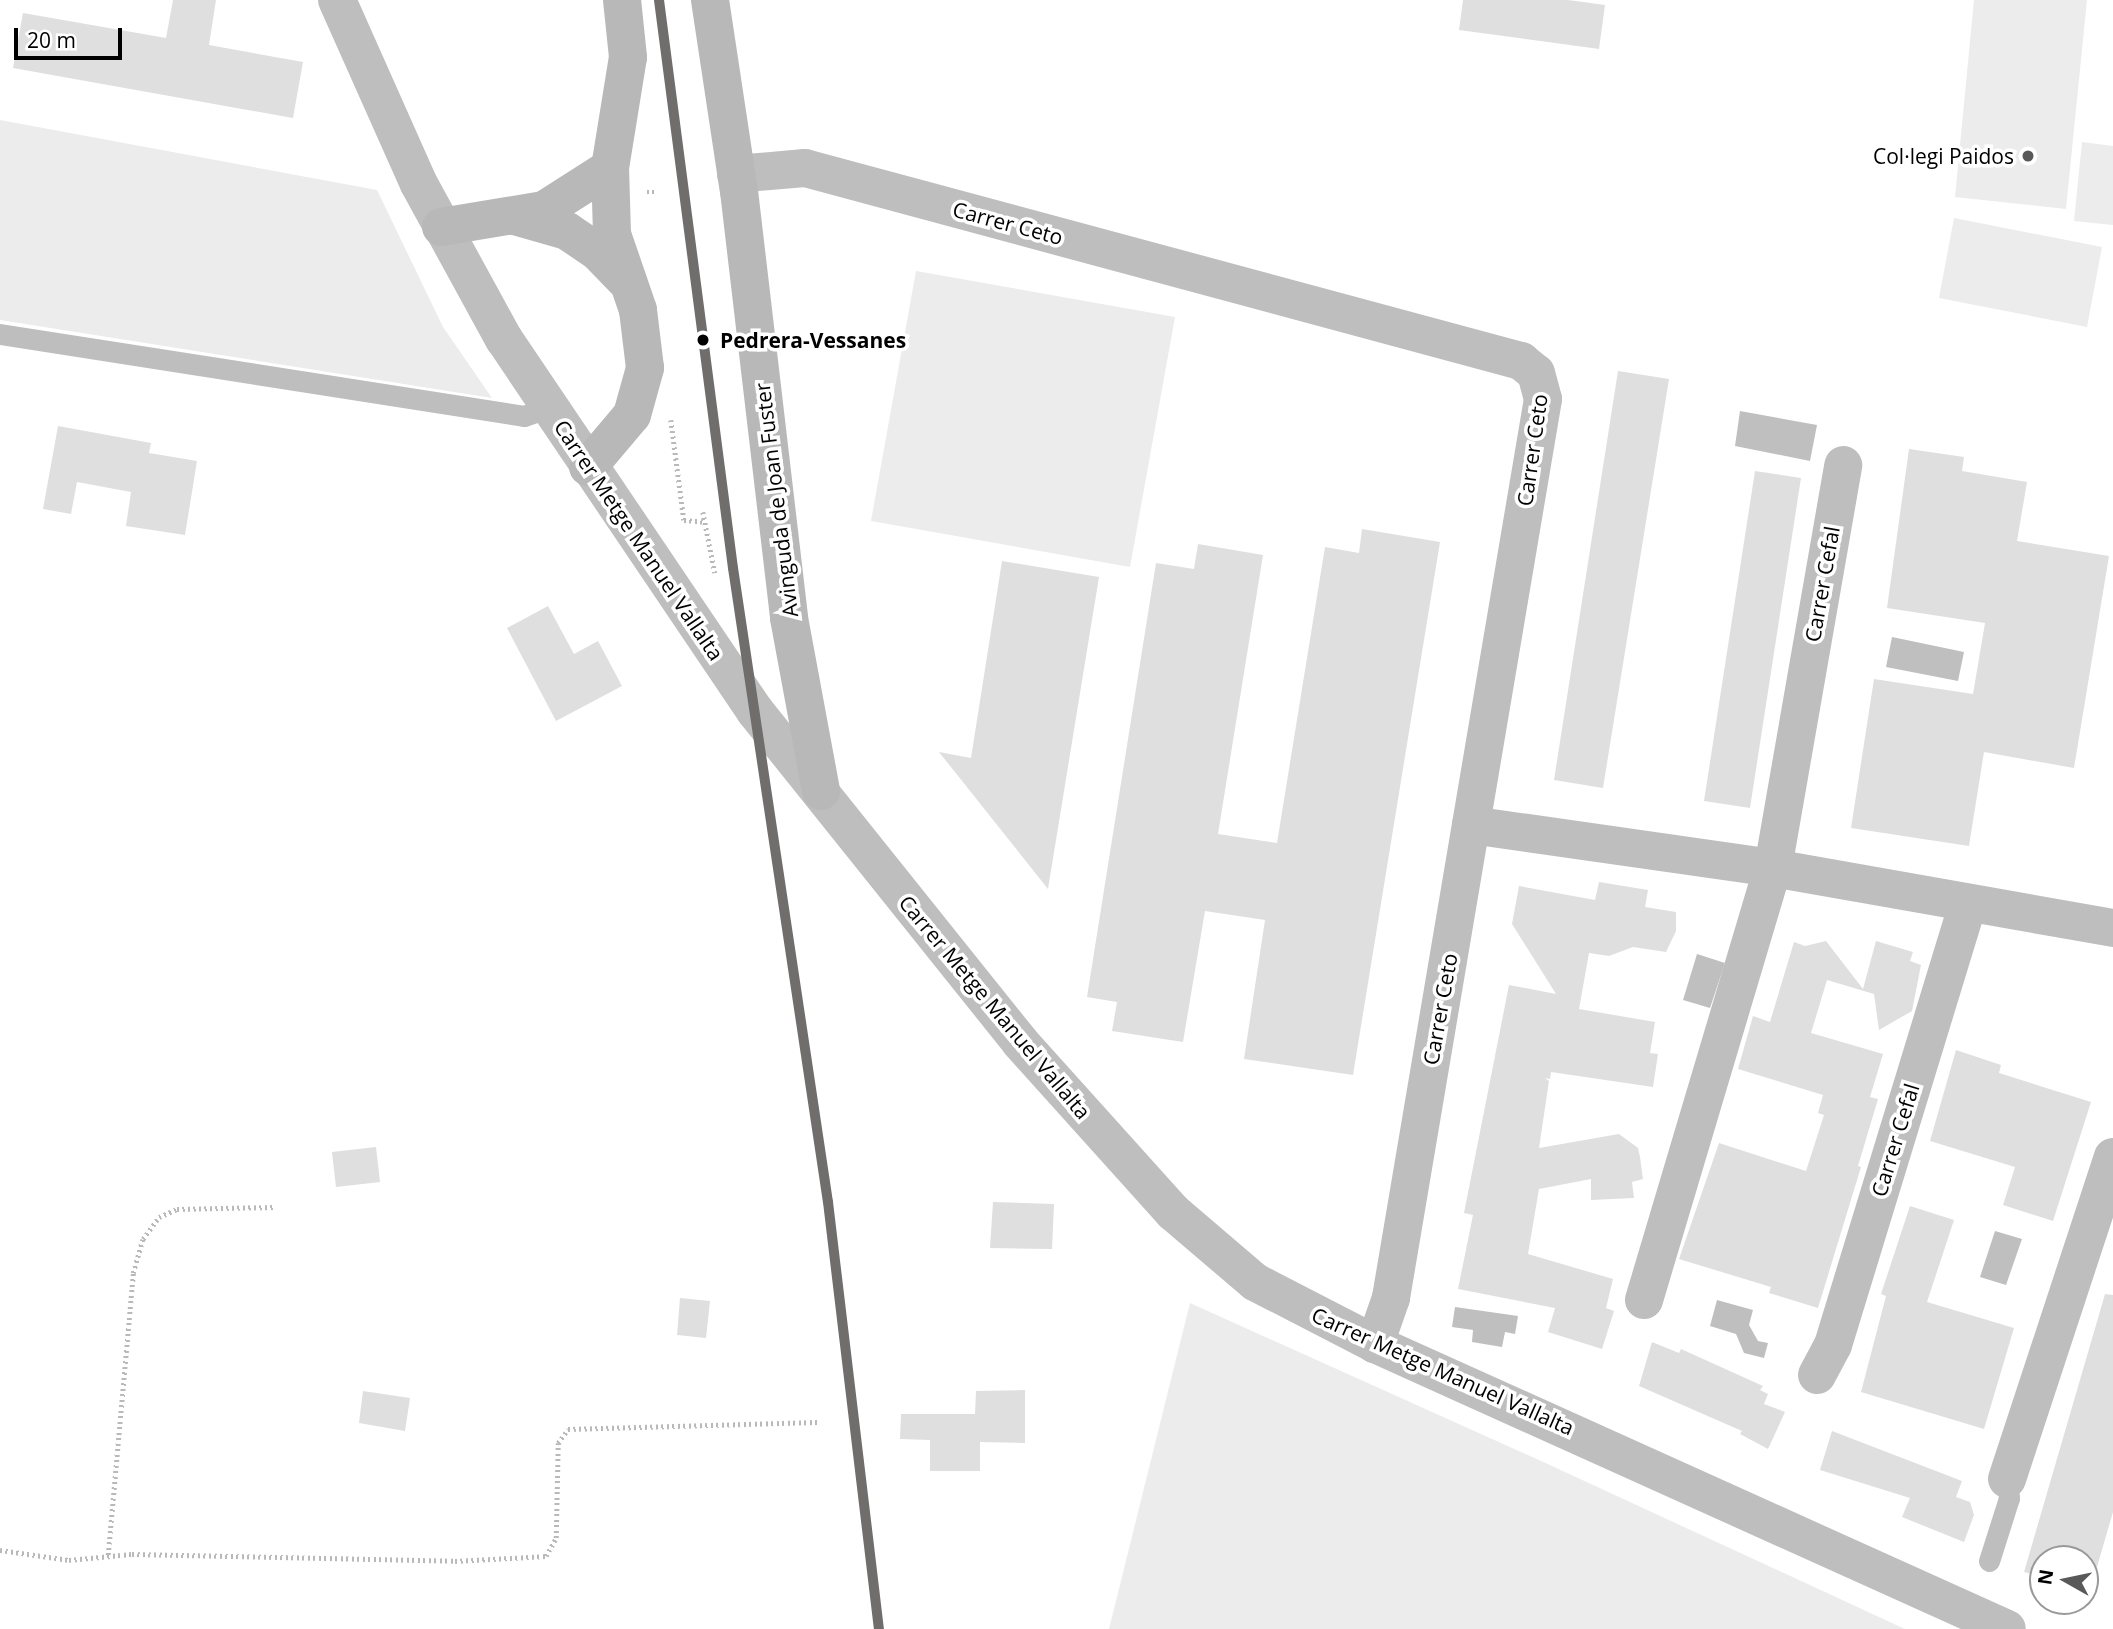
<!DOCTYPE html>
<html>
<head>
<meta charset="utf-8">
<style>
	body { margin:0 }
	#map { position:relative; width:2113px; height:1629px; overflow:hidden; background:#fff; font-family:"Open Sans",sans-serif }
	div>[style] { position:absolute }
	.green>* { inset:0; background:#ececec }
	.water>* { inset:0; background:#bfbfbf }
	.building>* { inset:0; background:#dfdfdf }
	.path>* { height:4.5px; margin-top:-2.25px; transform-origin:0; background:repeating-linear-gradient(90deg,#b9b9b9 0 2px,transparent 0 5.5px) }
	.service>* { height:21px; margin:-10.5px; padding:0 10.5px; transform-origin:10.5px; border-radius:10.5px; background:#bebebe }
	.minor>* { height:38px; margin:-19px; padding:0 19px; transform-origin:19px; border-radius:19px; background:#bebebe }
	.tertiary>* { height:38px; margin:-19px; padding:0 19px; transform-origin:19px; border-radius:19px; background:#bebebe }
	.secondary>* { height:38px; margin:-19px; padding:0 19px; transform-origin:19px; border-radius:19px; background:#b8b8b8 }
	.rail-1>* { height:10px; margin:-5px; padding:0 5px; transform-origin:5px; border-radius:5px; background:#706e6d }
	.dots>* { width:19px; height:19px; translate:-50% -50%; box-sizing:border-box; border:4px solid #fff; border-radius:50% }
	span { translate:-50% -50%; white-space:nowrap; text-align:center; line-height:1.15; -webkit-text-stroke:7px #fff; paint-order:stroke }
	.poi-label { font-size:21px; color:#000 }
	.right { translate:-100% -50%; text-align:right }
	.street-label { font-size:21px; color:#000 }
	.stop-label { font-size:21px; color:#000; font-weight:700 }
	.left { translate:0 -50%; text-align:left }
	.north { position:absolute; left:2029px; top:1545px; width:70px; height:70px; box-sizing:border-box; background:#fff; border:2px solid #999; border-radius:50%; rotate:279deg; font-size:19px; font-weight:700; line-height:28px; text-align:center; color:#000 }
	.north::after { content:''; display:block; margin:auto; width:24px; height:32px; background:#595959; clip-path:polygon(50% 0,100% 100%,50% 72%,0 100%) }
	.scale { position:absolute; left:14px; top:28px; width:108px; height:32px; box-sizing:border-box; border:4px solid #000; border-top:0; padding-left:9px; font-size:21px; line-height:24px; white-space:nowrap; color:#000; -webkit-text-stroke:5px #fff; paint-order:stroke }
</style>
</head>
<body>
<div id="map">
	<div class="green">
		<div style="clip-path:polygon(1974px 0,2087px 0,2066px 209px,1955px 197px)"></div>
		<div style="clip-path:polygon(0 120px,377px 190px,443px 327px,492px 398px,0 320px)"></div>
		<div style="clip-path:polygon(2082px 142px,2113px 146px,2113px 225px,2074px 221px)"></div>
		<div style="clip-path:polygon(1954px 218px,2102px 247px,2087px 327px,1939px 298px)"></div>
		<div style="clip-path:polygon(916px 271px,1175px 317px,1130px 567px,871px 521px)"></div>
		<div style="clip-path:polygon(1190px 1303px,1539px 1460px,1905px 1629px,1109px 1629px)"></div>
	</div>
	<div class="water">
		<div style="clip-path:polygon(1740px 411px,1817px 425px,1810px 461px,1735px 446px)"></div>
		<div style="clip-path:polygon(1892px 637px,1964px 652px,1958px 681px,1886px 667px)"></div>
		<div style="clip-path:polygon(1697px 954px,1725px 963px,1710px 1008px,1683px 1000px)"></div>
		<div style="clip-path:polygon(1995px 1231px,2022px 1239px,2006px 1285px,1980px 1277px)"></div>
		<div style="clip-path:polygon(1717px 1300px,1753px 1310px,1749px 1325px,1758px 1341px,1768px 1343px,1764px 1358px,1744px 1353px,1736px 1334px,1710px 1326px)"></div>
		<div style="clip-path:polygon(1455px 1307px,1518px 1316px,1515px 1334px,1505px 1332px,1502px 1347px,1472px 1342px,1473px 1330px,1452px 1327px)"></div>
	</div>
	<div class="building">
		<div style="clip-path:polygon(173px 0,216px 0,209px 45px,303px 62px,293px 118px,13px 68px,23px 13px,166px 38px)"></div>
		<div style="clip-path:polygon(1463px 0,1568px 0,1605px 5px,1599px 49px,1459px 30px)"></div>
		<div style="clip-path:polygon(1618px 371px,1669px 379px,1603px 788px,1554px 780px)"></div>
		<div style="clip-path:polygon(58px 426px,151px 443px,149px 453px,197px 461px,185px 535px,126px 526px,131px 492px,77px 482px,71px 514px,43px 509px)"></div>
		<div style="clip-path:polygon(1909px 449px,1964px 457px,1962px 471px,2027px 482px,2017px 541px,2109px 556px,2074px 768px,1984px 752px,1969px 846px,1851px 828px,1874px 679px,1973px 694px,1985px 623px,1887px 608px)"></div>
		<div style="clip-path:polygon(1755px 471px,1801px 478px,1750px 808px,1704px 801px)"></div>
		<div style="clip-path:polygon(1362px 529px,1440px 542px,1353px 1075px,1244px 1059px,1265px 920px,1205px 911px,1183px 1042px,1112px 1031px,1117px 1002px,1087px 997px,1156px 563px,1194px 569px,1198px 544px,1263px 555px,1218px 834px,1277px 843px,1325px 547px,1359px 553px)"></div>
		<div style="clip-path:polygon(1002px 561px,1099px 577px,1048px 889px,939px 752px,971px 758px)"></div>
		<div style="clip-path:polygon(548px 606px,574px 654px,598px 641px,622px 686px,556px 721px,507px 628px)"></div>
		<div style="clip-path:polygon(1599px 882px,1648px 890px,1645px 907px,1676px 912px,1676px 931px,1666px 952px,1633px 947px,1609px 956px,1589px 953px,1579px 1009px,1655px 1022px,1650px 1053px,1658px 1054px,1653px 1087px,1551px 1072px,1550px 1079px,1545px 1078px,1549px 1081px,1539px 1148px,1619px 1134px,1638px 1148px,1640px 1157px,1643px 1179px,1632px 1182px,1634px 1198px,1591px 1200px,1591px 1179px,1539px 1189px,1528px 1254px,1613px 1279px,1606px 1308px,1614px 1311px,1602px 1349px,1548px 1332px,1555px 1308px,1458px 1289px,1473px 1215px,1464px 1213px,1509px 985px,1556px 994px,1512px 924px,1519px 886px,1595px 900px)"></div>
		<div style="clip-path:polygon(1826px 941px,1863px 989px,1876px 941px,1913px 952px,1910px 961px,1921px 965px,1912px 1011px,1879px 1030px,1874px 994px,1827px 980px,1811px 1033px,1883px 1054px,1870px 1097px,1878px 1099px,1858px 1166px,1861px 1167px,1818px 1308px,1769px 1293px,1771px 1287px,1679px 1259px,1719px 1143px,1806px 1171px,1824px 1115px,1818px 1113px,1823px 1095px,1738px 1069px,1753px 1016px,1770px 1022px,1794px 942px,1805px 946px)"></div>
		<div style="clip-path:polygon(1956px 1050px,2001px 1065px,1999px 1073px,2091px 1102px,2053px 1221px,2003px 1205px,2015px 1167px,1930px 1141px)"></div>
		<div style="clip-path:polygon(376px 1147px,380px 1182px,336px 1187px,332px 1152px)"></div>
		<div style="clip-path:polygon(993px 1202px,1054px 1204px,1052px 1249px,990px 1248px)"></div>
		<div style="clip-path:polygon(1910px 1206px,1954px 1220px,1927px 1302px,2014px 1328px,1984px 1429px,1861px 1392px,1886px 1296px,1881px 1294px)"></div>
		<div style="clip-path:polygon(2105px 1294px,2113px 1295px,2113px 1512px,2090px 1591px,2085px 1589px,2085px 1559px,2043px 1559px,2043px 1577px,2024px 1572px)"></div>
		<div style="clip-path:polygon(680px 1298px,710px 1301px,706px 1338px,677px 1335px)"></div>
		<div style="clip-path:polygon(1652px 1342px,1679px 1353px,1681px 1349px,1763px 1386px,1760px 1390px,1768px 1394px,1764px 1404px,1785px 1412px,1768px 1449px,1740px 1434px,1742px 1431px,1639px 1386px)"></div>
		<div style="clip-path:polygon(1025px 1390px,1025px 1443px,980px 1442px,980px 1471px,930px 1471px,930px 1440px,900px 1439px,901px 1414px,975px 1414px,976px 1391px)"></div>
		<div style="clip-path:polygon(363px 1391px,410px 1398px,405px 1431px,359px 1423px)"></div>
		<div style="clip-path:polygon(1832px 1431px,1962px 1481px,1956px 1497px,1970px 1502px,1974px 1515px,1964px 1542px,1902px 1517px,1910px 1498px,1820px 1470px)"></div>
	</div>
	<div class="path">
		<div style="left:647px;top:192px;width:11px"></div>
		<div style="left:671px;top:420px;width:101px;rotate:82.6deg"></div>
		<div style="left:684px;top:520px;width:21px;rotate:5deg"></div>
		<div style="left:703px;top:512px;width:62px;rotate:78.9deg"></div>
		<div style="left:0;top:1550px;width:70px;rotate:8.2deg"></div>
		<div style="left:69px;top:1560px;width:63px;rotate:-5.4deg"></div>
		<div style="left:132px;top:1554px;width:323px;rotate:1.2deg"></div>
		<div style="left:455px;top:1561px;width:91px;rotate:-3.1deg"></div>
		<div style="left:546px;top:1556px;width:21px;rotate:-61deg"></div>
		<div style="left:556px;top:1538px;width:95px;rotate:-88.8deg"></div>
		<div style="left:558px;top:1443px;width:17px;rotate:-54deg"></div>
		<div style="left:568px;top:1429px;width:250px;rotate:-1.6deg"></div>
		<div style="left:108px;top:1555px;width:283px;rotate:-84.9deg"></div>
		<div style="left:133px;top:1273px;width:35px;rotate:-74deg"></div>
		<div style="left:143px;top:1239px;width:27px;rotate:-54deg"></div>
		<div style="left:159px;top:1217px;width:20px;rotate:-24deg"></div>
		<div style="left:177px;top:1209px;width:97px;rotate:-1.2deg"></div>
	</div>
	<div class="service">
		<div style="left:0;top:334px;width:530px;rotate:8.89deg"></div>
		<div style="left:524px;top:416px;width:28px;rotate:-19deg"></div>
		<div style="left:1989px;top:1561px;width:66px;rotate:-72.4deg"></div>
		<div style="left:2009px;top:1498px;width:19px;rotate:-96deg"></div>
	</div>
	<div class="minor">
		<div style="left:736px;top:174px;width:69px;rotate:-5deg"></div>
		<div style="left:805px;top:168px;width:742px;rotate:15.09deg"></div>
		<div style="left:1521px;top:361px;width:19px;rotate:39deg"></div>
		<div style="left:1536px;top:373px;width:27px;rotate:75deg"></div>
		<div style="left:1543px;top:399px;width:912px;rotate:99.6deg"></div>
		<div style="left:1391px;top:1298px;width:49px;rotate:109.2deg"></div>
		<div style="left:1471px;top:825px;width:305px;rotate:8.1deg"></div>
		<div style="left:1773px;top:868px;width:345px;rotate:10deg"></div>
		<div style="left:1644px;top:1300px;width:451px;rotate:-73.4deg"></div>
		<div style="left:1773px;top:868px;width:409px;rotate:-80.1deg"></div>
		<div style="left:1817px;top:1375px;width:34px;rotate:-62deg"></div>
		<div style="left:1833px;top:1345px;width:461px;rotate:-73deg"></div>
		<div style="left:2007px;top:1479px;width:339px;rotate:-71.8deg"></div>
	</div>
	<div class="tertiary">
		<div style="left:337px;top:0;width:201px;rotate:66deg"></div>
		<div style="left:419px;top:184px;width:177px;rotate:61.3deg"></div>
		<div style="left:504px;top:339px;width:449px;rotate:56deg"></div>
		<div style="left:755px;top:711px;width:424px;rotate:51.3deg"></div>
		<div style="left:1020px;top:1042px;width:229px;rotate:48deg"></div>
		<div style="left:1173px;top:1212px;width:108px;rotate:40.5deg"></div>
		<div style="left:1255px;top:1282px;width:135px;rotate:27.3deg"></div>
		<div style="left:1375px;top:1344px;width:693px;rotate:24.27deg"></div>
	</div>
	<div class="secondary">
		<div style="left:710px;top:0;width:193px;rotate:81.4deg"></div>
		<div style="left:739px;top:191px;width:430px;rotate:83.3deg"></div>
		<div style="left:789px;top:618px;width:176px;rotate:79.5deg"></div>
		<div style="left:518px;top:217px;width:51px;rotate:15.9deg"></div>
		<div style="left:567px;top:231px;width:37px;rotate:34deg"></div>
		<div style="left:598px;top:252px;width:39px;rotate:46deg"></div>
		<div style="left:441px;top:227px;width:104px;rotate:-9.4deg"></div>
		<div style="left:544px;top:210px;width:78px;rotate:-32.5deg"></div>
		<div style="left:588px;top:467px;width:68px;rotate:-49.8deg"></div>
		<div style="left:632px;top:415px;width:49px;rotate:-74.5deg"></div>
		<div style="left:645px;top:368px;width:58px;rotate:-96.9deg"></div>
		<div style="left:638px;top:310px;width:80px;rotate:-108.9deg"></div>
		<div style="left:612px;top:234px;width:66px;rotate:-91.7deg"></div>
		<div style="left:610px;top:168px;width:112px;rotate:-80.8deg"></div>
		<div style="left:628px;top:57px;width:57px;rotate:-96deg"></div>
	</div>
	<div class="rail-1">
		<div style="left:659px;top:0;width:573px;rotate:82.58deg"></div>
		<div style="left:733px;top:568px;width:641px;rotate:81.48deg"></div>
		<div style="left:828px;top:1202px;width:430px;rotate:83.2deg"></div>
	</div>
	<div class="dots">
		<div style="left:2028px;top:156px;background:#595959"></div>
		<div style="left:703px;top:340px;background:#000"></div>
	</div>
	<div class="poi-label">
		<span class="right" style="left:2014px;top:156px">Col·legi Paidos</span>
	</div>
	<div class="street-label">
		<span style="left:1008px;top:223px;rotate:15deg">Carrer Ceto</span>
		<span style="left:1532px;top:450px;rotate:-82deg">Carrer Ceto</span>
		<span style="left:776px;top:500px;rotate:-97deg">Avinguda de Joan Fuster</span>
		<span style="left:639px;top:540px;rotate:56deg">Carrer Metge Manuel Vallalta</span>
		<span style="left:1822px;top:584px;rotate:-80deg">Carrer Cefal</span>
		<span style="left:995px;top:1007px;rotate:50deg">Carrer Metge Manuel Vallalta</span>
		<span style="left:1440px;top:1009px;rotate:-80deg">Carrer Ceto</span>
		<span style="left:1895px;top:1140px;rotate:-73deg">Carrer Cefal</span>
		<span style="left:1443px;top:1371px;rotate:24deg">Carrer Metge Manuel Vallalta</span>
	</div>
	<div class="stop-label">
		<span class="left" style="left:720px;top:340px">Pedrera-Vessanes</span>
	</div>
	<div class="north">N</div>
	<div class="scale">20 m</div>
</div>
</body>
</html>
